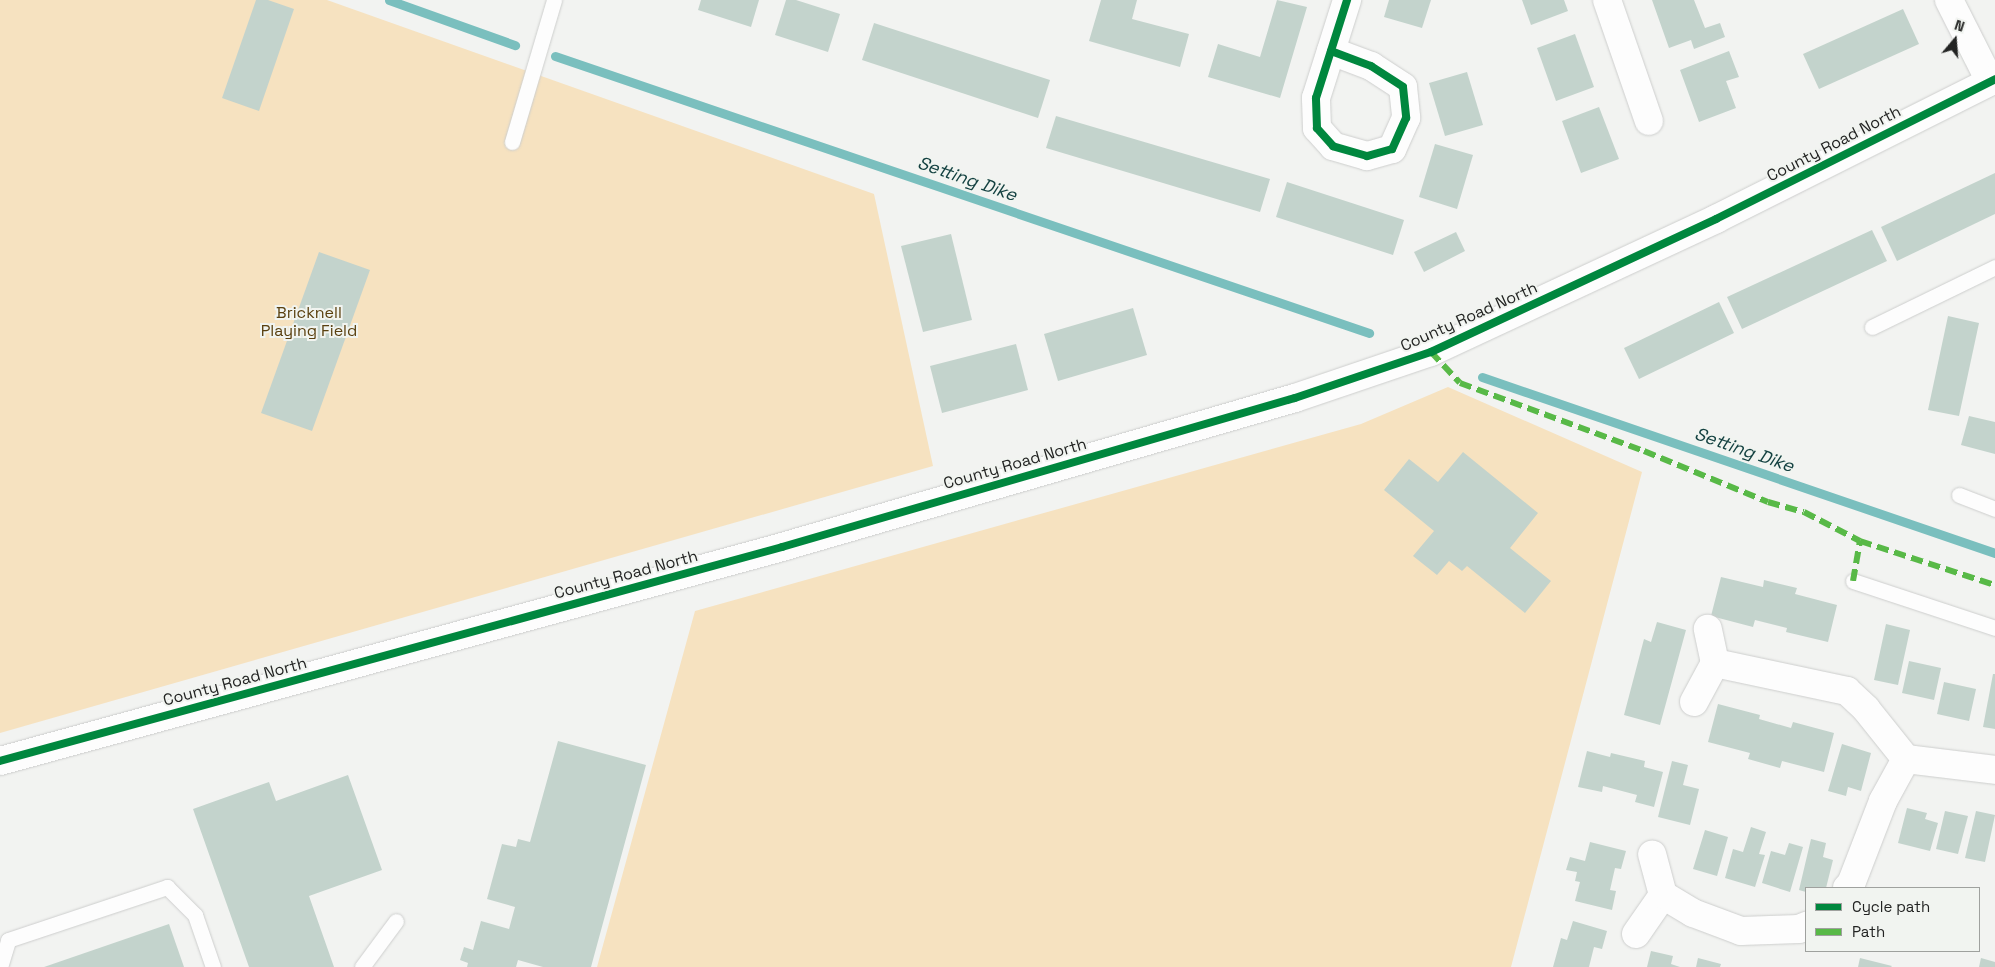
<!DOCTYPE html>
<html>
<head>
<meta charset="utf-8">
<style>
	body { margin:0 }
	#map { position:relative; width:1995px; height:967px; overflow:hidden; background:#f2f3f1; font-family:"Space Grotesk",sans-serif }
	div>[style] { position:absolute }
	.green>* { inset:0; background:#f6e2c0 }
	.stream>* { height:9px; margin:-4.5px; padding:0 4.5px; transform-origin:4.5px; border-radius:4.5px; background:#7abfbe }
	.building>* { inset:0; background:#c3d3cc }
	.roads { filter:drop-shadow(0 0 1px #cdcecd) drop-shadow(0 0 1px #cdcecd) }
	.lane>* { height:15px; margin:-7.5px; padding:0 7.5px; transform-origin:7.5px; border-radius:7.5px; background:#fdfdfd }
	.street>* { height:28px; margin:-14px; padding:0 14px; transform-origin:14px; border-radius:14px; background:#fdfdfd }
	.secondary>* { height:28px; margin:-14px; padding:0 14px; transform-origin:14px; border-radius:14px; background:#fdfdfd }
	.quiet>* { height:6px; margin-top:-3px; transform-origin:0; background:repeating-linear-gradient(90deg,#58b947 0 12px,transparent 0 18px) }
	.cycleway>* { height:8px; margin:-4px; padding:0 4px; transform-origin:4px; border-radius:4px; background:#00873e }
	span { translate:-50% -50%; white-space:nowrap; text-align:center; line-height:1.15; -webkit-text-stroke:4px #f1f4f0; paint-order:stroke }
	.street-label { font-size:16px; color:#232423 }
	.park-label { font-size:16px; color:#5a400f }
	.water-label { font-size:18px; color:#144141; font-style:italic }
	.legend { position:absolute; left:1805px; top:887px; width:175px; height:65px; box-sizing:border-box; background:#f1f4f0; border:1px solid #9fa19e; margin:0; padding:6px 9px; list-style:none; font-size:15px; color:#232423 }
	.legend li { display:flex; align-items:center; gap:10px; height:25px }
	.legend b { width:25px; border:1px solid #9fa19e }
	.north { position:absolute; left:1930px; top:15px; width:50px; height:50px; -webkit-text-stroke:4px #f1f4f0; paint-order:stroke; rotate:18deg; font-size:14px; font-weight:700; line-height:20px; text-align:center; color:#232423 }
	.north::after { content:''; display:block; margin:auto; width:18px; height:22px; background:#232423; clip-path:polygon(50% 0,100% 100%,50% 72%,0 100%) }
</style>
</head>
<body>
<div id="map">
	<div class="green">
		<div style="clip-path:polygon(0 0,327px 0,874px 194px,933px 466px,0 733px)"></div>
		<div style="clip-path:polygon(1448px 387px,1642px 472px,1511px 967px,597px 967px,695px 611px,1361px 424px)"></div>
	</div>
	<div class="stream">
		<div style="left:389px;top:0;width:134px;rotate:19.7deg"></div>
		<div style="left:555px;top:56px;width:860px;rotate:18.79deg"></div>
		<div style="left:1482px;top:377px;width:542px;rotate:18.94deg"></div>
	</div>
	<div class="building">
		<div style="clip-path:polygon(256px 0,268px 0,294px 9px,259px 111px,222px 98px)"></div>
		<div style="clip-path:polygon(701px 0,759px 0,751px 27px,698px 10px)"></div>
		<div style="clip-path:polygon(786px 0,796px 0,840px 14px,828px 52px,775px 35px)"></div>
		<div style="clip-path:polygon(1101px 0,1137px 0,1132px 19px,1189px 34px,1180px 67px,1089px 41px)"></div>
		<div style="clip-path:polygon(1277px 0,1307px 7px,1280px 98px,1208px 77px,1218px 44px,1260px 57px)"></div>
		<div style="clip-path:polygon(1389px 0,1431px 0,1422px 28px,1384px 17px)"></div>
		<div style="clip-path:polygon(1522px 0,1564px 0,1568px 11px,1531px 25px)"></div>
		<div style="clip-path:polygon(1652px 0,1694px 0,1705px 28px,1720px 23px,1725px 37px,1694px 49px,1691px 40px,1669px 48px)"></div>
		<div style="clip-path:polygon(1903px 9px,1919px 44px,1819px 89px,1803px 54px)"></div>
		<div style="clip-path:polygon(874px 23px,1050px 80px,1038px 118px,862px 60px)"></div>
		<div style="clip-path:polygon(1575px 34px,1594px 87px,1556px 101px,1537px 48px)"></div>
		<div style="clip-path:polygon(1729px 51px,1739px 77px,1726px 81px,1736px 108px,1699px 122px,1680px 70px)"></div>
		<div style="clip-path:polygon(1467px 72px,1483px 125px,1445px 136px,1429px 83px)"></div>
		<div style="clip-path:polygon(1599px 107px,1619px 159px,1581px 173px,1562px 121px)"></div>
		<div style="clip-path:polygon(1056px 116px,1270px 179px,1260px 212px,1046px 148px)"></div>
		<div style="clip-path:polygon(1435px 144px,1473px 155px,1457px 209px,1419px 197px)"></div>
		<div style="clip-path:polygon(1995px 173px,1995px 214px,1897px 261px,1881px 227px)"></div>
		<div style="clip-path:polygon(1287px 182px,1404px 220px,1393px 255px,1276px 217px)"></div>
		<div style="clip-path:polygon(1872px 230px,1887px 261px,1742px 329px,1727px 297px)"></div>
		<div style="clip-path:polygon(1456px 232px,1465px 251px,1424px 272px,1414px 252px)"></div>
		<div style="clip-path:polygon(951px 234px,972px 320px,923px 332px,901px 246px)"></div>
		<div style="clip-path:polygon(319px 252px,370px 270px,312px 431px,261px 413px)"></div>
		<div style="clip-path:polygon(1719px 302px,1734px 333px,1639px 379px,1624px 348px)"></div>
		<div style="clip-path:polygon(1133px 308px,1147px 355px,1058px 381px,1044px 334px)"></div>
		<div style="clip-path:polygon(1948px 316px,1979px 323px,1959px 416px,1928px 410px)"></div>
		<div style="clip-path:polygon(1016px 344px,1028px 390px,942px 413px,930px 366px)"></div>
		<div style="clip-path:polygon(1969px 416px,1995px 422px,1995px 454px,1961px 445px)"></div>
		<div style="clip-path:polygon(1463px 452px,1538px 513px,1510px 548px,1551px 581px,1525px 613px,1467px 566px,1462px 571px,1449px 561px,1437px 575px,1413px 556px,1434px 531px,1384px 490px,1409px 459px,1438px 482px)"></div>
		<div style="clip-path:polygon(1721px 577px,1763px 587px,1764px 580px,1797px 588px,1795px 594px,1837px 605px,1828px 642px,1786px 632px,1787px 628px,1755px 620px,1753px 627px,1711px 616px)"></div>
		<div style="clip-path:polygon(1657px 622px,1686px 630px,1660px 725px,1624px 715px,1644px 639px,1651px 642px)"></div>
		<div style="clip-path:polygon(1886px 624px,1910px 630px,1898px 685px,1874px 680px)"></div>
		<div style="clip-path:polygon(1909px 661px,1941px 668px,1934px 700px,1902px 693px)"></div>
		<div style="clip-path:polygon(1993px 674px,1995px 674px,1995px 729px,1983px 727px)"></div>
		<div style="clip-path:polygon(1944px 682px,1976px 689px,1969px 721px,1937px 714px)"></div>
		<div style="clip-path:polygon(1718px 704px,1760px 715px,1759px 719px,1791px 728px,1793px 722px,1834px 733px,1824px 772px,1782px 761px,1780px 768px,1748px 759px,1750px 753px,1708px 742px)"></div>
		<div style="clip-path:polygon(558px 741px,646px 765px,591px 967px,543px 967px,518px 960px,516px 967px,467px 967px,468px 963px,460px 960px,464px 947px,473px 950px,481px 921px,509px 929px,515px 907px,487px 899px,502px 844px,516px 847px,518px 839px,530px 842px)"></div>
		<div style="clip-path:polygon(1842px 744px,1871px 753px,1861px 791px,1848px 787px,1846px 796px,1828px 791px)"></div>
		<div style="clip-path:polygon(1587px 751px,1610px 757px,1611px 753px,1645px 761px,1644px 767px,1663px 772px,1654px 807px,1635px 802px,1637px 795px,1603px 786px,1602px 792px,1578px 787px)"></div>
		<div style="clip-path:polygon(1672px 761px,1688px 765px,1683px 785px,1699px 789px,1690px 825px,1658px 817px)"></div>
		<div style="clip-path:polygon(348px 775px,382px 870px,309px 896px,334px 967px,249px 967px,193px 809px,269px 782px,276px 801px)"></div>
		<div style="clip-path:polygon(1907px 808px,1927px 813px,1925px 819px,1938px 823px,1930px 851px,1898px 843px)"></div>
		<div style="clip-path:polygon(1945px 811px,1968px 816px,1958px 854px,1936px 849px)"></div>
		<div style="clip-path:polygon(1976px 811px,1995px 815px,1985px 862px,1965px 858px)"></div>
		<div style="clip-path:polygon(1751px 827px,1766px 832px,1759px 854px,1765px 855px,1755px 887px,1725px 878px,1733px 849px,1743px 852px)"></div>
		<div style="clip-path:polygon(1705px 830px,1728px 837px,1717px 876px,1693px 869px)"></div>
		<div style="clip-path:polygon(1811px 839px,1826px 843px,1823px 857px,1833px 860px,1826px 888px,1806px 888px,1806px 892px,1799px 890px)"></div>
		<div style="clip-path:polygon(1590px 842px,1626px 851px,1621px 869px,1615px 868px,1610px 890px,1616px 891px,1612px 910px,1575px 901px,1580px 882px,1575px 881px,1577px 872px,1566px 870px,1570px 857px,1585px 861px)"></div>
		<div style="clip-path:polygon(1789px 843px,1803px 847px,1790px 892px,1762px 883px,1771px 851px,1785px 855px)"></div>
		<div style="clip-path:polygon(1573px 921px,1607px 931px,1602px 949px,1594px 947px,1589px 967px,1553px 967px,1561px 938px,1567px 940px)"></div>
		<div style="clip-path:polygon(169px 924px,184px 967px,44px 967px)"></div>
		<div style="clip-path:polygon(1651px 951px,1673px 956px,1671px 964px,1680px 967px,1647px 967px)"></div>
		<div style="clip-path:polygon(1698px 958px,1721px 964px,1720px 967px,1696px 967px)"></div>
		<div style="clip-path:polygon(1860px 958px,1892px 966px,1891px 967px,1858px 967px)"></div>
		<div style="clip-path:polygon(1981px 958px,1995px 962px,1995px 967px,1979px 967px)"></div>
	</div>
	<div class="roads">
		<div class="lane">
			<div style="left:512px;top:142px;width:148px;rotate:-73.5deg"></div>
			<div style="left:1872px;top:327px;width:137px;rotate:-26deg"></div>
			<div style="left:1959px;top:495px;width:39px;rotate:21deg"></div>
			<div style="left:1853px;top:581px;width:150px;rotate:18.3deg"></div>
			<div style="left:0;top:967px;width:28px;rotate:-73deg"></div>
			<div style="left:8px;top:940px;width:168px;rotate:-18.4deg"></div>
			<div style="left:167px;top:887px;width:40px;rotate:45deg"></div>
			<div style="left:195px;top:915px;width:55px;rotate:70.9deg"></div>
			<div style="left:362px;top:967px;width:57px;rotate:-53.5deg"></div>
		</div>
		<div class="street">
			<div style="left:1607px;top:0;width:128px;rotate:70.9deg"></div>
			<div style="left:1949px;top:0;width:91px;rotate:63.2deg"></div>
			<div style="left:1331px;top:51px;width:43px;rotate:20.6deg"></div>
			<div style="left:1371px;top:66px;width:38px;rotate:33deg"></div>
			<div style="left:1403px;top:87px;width:31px;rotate:84deg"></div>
			<div style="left:1406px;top:118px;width:34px;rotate:114deg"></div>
			<div style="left:1392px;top:149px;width:26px;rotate:164deg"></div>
			<div style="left:1367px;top:156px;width:35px;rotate:-164deg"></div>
			<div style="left:1333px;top:146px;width:24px;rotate:-132deg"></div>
			<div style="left:1317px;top:128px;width:30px;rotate:-92deg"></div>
			<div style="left:1316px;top:98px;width:103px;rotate:-72.4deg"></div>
			<div style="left:1715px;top:663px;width:135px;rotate:12deg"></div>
			<div style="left:1847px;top:691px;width:26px;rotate:43deg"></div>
			<div style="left:1866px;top:709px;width:64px;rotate:51.3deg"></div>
			<div style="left:1906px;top:759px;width:90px;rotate:7deg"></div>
			<div style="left:1694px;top:702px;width:44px;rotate:-61.7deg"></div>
			<div style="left:1715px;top:663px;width:35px;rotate:-102deg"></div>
			<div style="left:1847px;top:888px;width:6px;rotate:-45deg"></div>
			<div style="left:1851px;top:884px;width:89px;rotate:-68.9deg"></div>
			<div style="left:1883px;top:801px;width:48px;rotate:-61.3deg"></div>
			<div style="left:1663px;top:895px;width:35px;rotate:31deg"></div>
			<div style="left:1693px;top:913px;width:51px;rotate:20.6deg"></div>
			<div style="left:1741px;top:931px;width:58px;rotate:-2deg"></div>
			<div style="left:1799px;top:929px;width:8px;rotate:-23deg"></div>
			<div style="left:1636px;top:934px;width:47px;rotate:-55.3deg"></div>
			<div style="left:1663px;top:895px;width:42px;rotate:-105deg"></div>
		</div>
		<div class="secondary">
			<div style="left:0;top:761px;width:811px;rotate:-15.3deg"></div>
			<div style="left:782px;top:547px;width:534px;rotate:-16.2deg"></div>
			<div style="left:1295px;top:398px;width:144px;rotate:-18.7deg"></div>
			<div style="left:1431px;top:352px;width:315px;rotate:-25deg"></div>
			<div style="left:1716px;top:219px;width:312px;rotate:-26.6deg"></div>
		</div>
	</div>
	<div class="quiet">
		<div style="left:1431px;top:352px;width:42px;rotate:46.9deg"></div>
		<div style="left:1460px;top:383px;width:196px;rotate:20.3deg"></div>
		<div style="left:1644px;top:451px;width:134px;rotate:22.4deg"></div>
		<div style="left:1768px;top:502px;width:37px;rotate:16deg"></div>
		<div style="left:1804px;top:512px;width:63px;rotate:27.4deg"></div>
		<div style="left:1860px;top:541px;width:142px;rotate:18.1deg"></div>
		<div style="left:1853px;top:581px;width:41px;rotate:-80.1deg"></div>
	</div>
	<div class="cycleway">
		<div style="left:1331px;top:51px;width:43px;rotate:20.6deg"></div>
		<div style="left:1371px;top:66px;width:38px;rotate:33deg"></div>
		<div style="left:1403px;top:87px;width:31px;rotate:84deg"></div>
		<div style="left:1406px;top:118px;width:34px;rotate:114deg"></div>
		<div style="left:1392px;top:149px;width:26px;rotate:164deg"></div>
		<div style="left:1367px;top:156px;width:35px;rotate:-164deg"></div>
		<div style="left:1333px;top:146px;width:24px;rotate:-132deg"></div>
		<div style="left:1317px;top:128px;width:30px;rotate:-92deg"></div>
		<div style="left:1316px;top:98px;width:103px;rotate:-72.4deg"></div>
		<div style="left:0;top:761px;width:811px;rotate:-15.3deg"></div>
		<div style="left:782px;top:547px;width:534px;rotate:-16.2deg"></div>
		<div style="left:1295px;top:398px;width:144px;rotate:-18.7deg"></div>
		<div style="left:1431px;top:352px;width:315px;rotate:-25deg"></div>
		<div style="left:1716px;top:219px;width:312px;rotate:-26.6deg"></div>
	</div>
	<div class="street-label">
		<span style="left:1834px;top:144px;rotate:-27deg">County Road North</span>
		<span style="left:1469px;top:317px;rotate:-24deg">County Road North</span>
		<span style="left:1015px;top:464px;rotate:-16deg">County Road North</span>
		<span style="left:626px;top:575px;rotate:-15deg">County Road North</span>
		<span style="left:235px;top:682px;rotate:-15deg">County Road North</span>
	</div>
	<div class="park-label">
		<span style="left:309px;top:322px">Bricknell<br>Playing Field</span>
	</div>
	<div class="water-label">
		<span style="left:967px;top:179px;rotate:19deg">Setting Dike</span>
		<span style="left:1744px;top:450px;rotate:19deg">Setting Dike</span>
	</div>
	<ul class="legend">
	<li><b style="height:6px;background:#00873e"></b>Cycle path</li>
	<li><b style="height:6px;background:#58b947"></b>Path</li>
	</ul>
	<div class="north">N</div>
</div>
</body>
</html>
